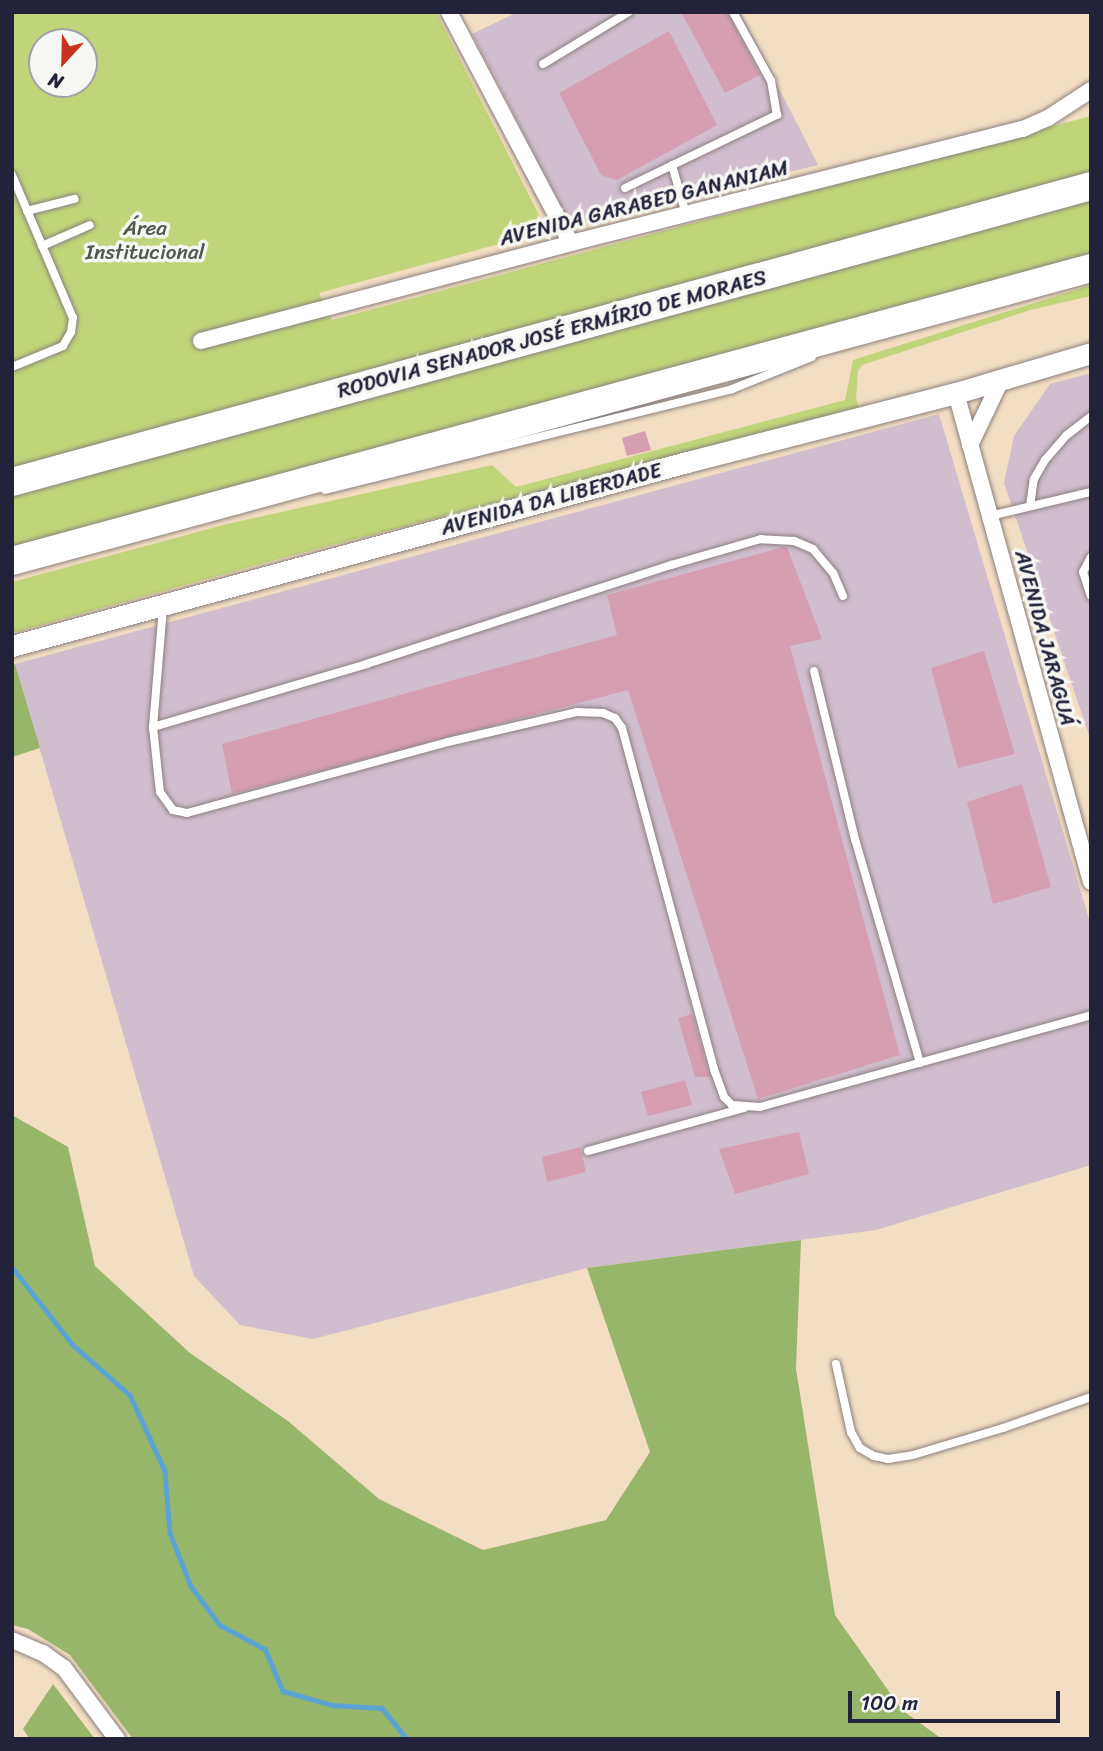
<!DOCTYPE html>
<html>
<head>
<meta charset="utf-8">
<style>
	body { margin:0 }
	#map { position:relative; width:1103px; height:1751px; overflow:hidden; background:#f3dec3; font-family:Sriracha,sans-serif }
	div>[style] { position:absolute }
	.industrial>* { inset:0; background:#d0bdce }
	.green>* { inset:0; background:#c0d579 }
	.forest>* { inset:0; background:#98b669 }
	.stream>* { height:4.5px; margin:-2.25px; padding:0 2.25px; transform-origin:2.25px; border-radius:2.25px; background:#5ca4d3 }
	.building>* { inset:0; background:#d59fb1 }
	.roads { filter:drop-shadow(0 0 2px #8a807f) drop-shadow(0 0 2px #8a807f) }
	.lane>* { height:8px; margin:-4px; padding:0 4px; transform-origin:4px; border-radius:4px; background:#fff }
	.street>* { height:16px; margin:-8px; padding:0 8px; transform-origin:8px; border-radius:8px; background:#fff }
	.secondary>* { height:21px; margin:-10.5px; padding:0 10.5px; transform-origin:10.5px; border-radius:10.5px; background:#fff }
	.highway>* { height:28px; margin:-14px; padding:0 14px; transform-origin:14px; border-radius:14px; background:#fff }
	span { translate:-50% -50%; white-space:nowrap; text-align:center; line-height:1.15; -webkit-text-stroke:7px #f6f6f2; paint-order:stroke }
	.street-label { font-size:21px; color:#22223b }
	.park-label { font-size:21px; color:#51584e }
	.frame { position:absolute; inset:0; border:14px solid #22223b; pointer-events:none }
	.north { position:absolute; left:28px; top:28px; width:70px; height:70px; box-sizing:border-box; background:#f6f6f2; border:2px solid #a1a1a9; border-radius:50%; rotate:202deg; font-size:19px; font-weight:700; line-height:28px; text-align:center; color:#22223b }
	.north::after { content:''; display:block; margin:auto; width:24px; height:32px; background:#c8321e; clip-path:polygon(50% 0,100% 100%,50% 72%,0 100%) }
	.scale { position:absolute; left:848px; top:1691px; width:212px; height:32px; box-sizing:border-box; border:4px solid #22223b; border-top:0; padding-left:9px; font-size:21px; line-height:24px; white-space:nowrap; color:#22223b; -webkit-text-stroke:5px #f6f6f2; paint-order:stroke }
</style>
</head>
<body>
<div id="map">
	<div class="industrial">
		<div style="clip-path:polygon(518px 12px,740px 12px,818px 165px,571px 225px,472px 34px)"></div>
		<div style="clip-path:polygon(1091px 373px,1091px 741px,1004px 483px,1014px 436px,1050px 384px)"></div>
		<div style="clip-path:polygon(939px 414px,1091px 926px,1091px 1165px,876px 1230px,587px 1268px,313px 1339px,240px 1325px,194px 1276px,15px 664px)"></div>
	</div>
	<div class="green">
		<div style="clip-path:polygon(evenodd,12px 12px,436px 12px,539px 215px,538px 225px,533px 233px,525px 237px,319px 293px,332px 320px,1091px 116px,1091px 173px,12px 469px,12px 12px,42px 42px,84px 42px,84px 84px,42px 84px,42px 42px)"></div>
		<div style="clip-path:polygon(1091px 199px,1091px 258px,12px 553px,12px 496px)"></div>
		<div style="clip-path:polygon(1091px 285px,1091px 296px,1030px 310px,862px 365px,858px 371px,856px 399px,859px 408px,279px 559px,12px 633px,12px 582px,227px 524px,492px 465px,516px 487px,845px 400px,853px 360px)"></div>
	</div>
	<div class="forest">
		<div style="clip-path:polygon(15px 664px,40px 748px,12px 757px,12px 665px)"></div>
		<div style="clip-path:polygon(12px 1115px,68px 1147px,95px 1266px,190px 1353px,288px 1421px,379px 1499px,483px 1550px,606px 1520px,650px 1452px,587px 1268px,801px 1240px,796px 1369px,835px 1615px,902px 1710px,942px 1739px,133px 1739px,70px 1655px,28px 1629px,12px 1625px)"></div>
		<div style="clip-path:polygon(53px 1684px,95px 1739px,30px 1739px,23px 1729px)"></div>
	</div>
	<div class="stream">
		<div style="left:12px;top:1267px;width:99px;rotate:52deg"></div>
		<div style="left:73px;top:1345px;width:76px;rotate:41.3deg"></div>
		<div style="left:130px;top:1395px;width:84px;rotate:65.3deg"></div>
		<div style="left:165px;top:1471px;width:62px;rotate:85.4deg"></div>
		<div style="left:170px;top:1533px;width:57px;rotate:68.4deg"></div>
		<div style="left:191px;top:1586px;width:49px;rotate:53.4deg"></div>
		<div style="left:220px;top:1625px;width:51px;rotate:28.1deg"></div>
		<div style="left:265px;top:1649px;width:46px;rotate:66.8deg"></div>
		<div style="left:283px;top:1691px;width:51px;rotate:15.9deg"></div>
		<div style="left:332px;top:1705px;width:50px;rotate:3.4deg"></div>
		<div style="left:382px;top:1708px;width:40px;rotate:51deg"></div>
	</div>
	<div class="building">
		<div style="clip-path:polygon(681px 12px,727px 12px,760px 75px,725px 93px)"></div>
		<div style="clip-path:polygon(669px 31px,717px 125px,617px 180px,601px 175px,559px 93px)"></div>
		<div style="clip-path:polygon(645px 431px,651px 450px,627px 456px,622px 438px)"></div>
		<div style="clip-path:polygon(783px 547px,787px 547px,822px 639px,790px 646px,900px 1055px,758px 1099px,628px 690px,232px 794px,222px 744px,617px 635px,607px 595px)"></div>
		<div style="clip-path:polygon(984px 651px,1015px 754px,958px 768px,931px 668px)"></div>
		<div style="clip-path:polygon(1022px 784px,1051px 887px,993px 904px,967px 802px)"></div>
		<div style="clip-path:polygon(692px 1014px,709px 1074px,710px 1077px,695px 1077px,678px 1018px)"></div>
		<div style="clip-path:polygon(685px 1080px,692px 1105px,648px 1116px,641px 1092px)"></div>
		<div style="clip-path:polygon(799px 1132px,809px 1174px,735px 1194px,719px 1149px)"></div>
		<div style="clip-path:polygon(580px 1147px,586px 1172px,547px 1182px,542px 1157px)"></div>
	</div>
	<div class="roads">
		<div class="lane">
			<div style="left:543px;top:64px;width:100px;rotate:-31.2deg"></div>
			<div style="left:672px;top:165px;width:51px;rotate:74.1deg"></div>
			<div style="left:12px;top:175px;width:155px;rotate:66.9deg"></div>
			<div style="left:73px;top:318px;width:14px;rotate:98deg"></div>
			<div style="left:71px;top:332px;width:16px;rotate:120deg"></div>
			<div style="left:63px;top:346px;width:55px;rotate:157.6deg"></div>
			<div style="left:625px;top:188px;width:169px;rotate:-25.7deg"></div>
			<div style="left:777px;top:115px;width:35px;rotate:-100deg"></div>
			<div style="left:771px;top:81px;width:79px;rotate:-118.8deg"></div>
			<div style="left:27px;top:211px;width:49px;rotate:-14.3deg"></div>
			<div style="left:42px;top:246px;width:52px;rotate:-23.6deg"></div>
			<div style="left:325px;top:490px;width:419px;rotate:-13.9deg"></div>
			<div style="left:732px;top:389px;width:86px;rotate:-21.8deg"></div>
			<div style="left:1030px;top:506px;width:27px;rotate:-82deg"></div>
			<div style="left:1034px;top:479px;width:22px;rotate:-60deg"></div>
			<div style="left:1045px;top:460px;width:33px;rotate:-49deg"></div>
			<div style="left:1067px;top:435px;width:31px;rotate:-38deg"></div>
			<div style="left:990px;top:516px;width:104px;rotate:-13.4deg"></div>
			<div style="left:1091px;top:557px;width:17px;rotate:118deg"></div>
			<div style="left:1083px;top:572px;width:25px;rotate:72deg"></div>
			<div style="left:843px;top:596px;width:25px;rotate:-113deg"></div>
			<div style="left:833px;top:573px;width:31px;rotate:-130deg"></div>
			<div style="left:813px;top:549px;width:21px;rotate:-157deg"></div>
			<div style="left:794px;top:541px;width:33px;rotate:-177deg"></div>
			<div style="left:761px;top:539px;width:94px;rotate:163.9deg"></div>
			<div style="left:671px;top:565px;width:320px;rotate:162deg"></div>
			<div style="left:367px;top:664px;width:223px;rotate:163.6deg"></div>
			<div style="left:153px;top:727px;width:65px;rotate:83.9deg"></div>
			<div style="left:160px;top:792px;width:22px;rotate:54deg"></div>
			<div style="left:173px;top:810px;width:14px;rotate:12deg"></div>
			<div style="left:187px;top:813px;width:270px;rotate:-15.2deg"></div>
			<div style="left:448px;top:742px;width:132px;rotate:-13.1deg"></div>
			<div style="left:577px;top:712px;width:26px;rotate:2deg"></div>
			<div style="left:603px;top:713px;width:13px;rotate:23deg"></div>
			<div style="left:615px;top:718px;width:12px;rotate:55deg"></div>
			<div style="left:622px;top:728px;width:356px;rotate:74.9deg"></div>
			<div style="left:715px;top:1072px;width:27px;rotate:70deg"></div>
			<div style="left:724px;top:1097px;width:11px;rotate:45deg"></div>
			<div style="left:732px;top:1105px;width:28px;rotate:4deg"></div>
			<div style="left:760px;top:1107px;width:344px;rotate:-15.5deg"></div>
			<div style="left:814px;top:671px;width:173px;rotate:76.3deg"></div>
			<div style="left:855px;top:839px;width:233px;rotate:73.8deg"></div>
			<div style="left:153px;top:727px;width:119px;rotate:-85.2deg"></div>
			<div style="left:588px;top:1151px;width:162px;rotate:-15.4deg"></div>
			<div style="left:836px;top:1364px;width:70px;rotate:77.6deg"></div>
			<div style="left:851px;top:1432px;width:18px;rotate:61deg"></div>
			<div style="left:860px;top:1448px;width:16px;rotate:30deg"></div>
			<div style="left:874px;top:1456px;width:14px;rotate:12deg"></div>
			<div style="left:888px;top:1459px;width:25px;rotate:-9deg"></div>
			<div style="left:913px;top:1455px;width:94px;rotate:-16.7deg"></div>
			<div style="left:1003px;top:1428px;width:93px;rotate:-19.4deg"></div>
		</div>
		<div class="street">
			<div style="left:449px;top:12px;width:261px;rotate:62.2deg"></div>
			<div style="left:201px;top:341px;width:383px;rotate:-14.8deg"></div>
			<div style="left:571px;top:243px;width:466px;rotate:-14.2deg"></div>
			<div style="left:1023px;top:129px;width:27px;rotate:-24deg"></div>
			<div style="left:1048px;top:118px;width:51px;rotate:-33.1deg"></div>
			<div style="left:956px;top:393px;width:507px;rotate:74.57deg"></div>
			<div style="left:970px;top:445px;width:74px;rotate:-64.5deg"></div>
			<div style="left:12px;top:1640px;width:34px;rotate:23deg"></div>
			<div style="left:43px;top:1653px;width:26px;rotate:36deg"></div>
			<div style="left:64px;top:1668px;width:89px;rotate:53.3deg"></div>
		</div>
		<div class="secondary">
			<div style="left:12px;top:646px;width:700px;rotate:-15.25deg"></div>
			<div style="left:687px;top:462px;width:278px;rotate:-14.4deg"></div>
			<div style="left:956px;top:393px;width:141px;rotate:-16.5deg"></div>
		</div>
		<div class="highway">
			<div style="left:12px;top:482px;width:1119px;rotate:-15.34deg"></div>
			<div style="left:12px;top:561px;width:1118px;rotate:-15.19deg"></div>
		</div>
	</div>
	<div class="street-label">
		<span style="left:644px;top:203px;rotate:-14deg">AVENIDA GARABED GANANIAM</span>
		<span style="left:552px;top:334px;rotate:-15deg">RODOVIA SENADOR JOSÉ ERMÍRIO DE MORAES</span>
		<span style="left:551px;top:499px;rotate:-15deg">AVENIDA DA LIBERDADE</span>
		<span style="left:1045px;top:638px;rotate:75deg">AVENIDA JARAGUÁ</span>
	</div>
	<div class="park-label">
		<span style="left:145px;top:240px">Área<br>Institucional</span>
	</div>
	<div class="frame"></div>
	<div class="north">N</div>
	<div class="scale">100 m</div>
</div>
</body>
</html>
